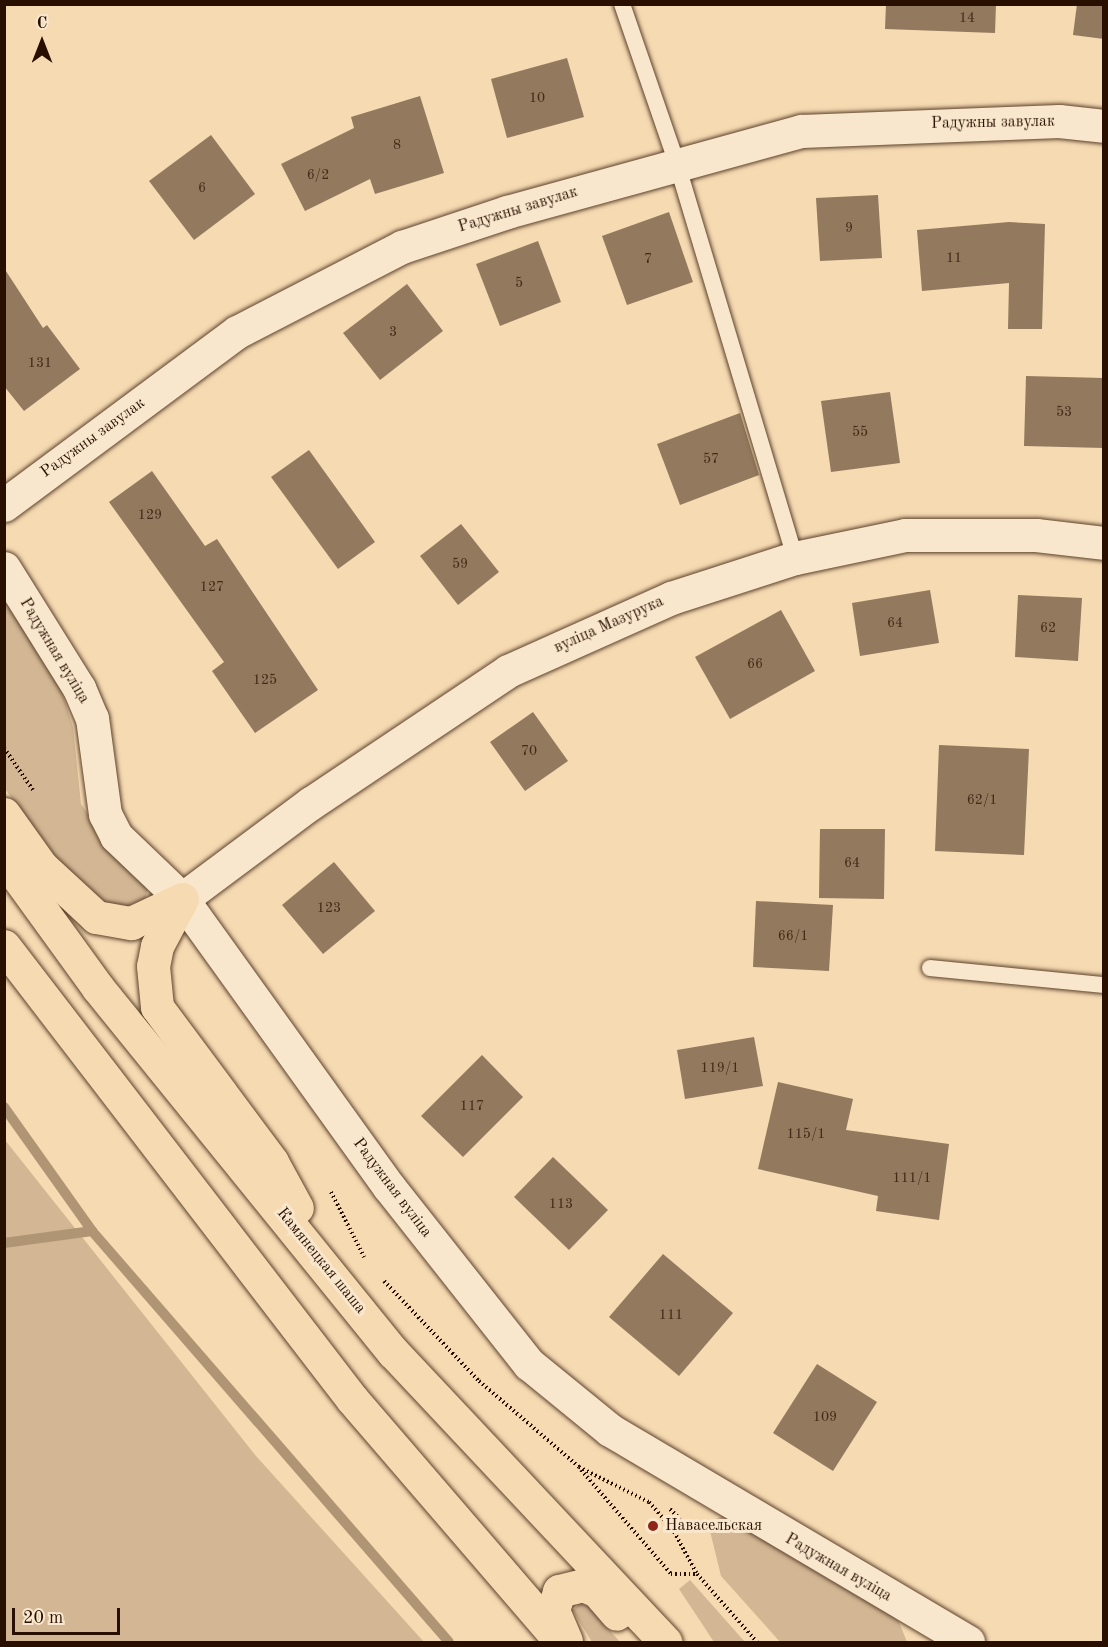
<!DOCTYPE html>
<html>
<head>
<meta charset="utf-8">
<style>
	body { margin:0 }
	#map { position:relative; width:1108px; height:1647px; overflow:hidden; background:#f6dab2; font-family:"Old Standard TT",serif }
	div>[style] { position:absolute }
	.green>* { inset:0; background:#d3b794 }
	.stream>* { height:10px; margin:-5px; padding:0 5px; transform-origin:5px; border-radius:5px; background:#b09575 }
	.building>* { inset:0; background:#93795d }
	.path>* { height:4px; margin-top:-2px; transform-origin:0; background:repeating-linear-gradient(90deg,#280f00 0 1.5px,transparent 0 4.5px) }
	.roads { filter:drop-shadow(0 0 2px #5c422c) drop-shadow(0 0 2px #5c422c) }
	.lane>* { height:16px; margin:-8px; padding:0 8px; transform-origin:8px; border-radius:8px; background:#f9e7cd }
	.street>* { height:33px; margin:-16.5px; padding:0 16.5px; transform-origin:16.5px; border-radius:16.5px; background:#f9e7cd }
	.primary>* { height:33px; margin:-16.5px; padding:0 16.5px; transform-origin:16.5px; border-radius:16.5px; background:#f6dab2 }
	.dots>* { width:16px; height:16px; translate:-50% -50%; box-sizing:border-box; border:3px solid #f9e7cd; border-radius:50% }
	span { translate:-50% -50%; white-space:nowrap; text-align:center; line-height:1.15; -webkit-text-stroke:6px #f9e7cd; paint-order:stroke }
	.number-label { font-size:14px; color:#432a17 }
	.number-label span { -webkit-text-stroke-width:0 }
	.street-label { font-size:16px; color:#280f00 }
	.poi-label { font-size:16px; color:#280f00 }
	.left { translate:0 -50%; text-align:left }
	.frame { position:absolute; inset:0; border:6px solid #280f00; pointer-events:none }
	.north { position:absolute; left:12px; top:12px; width:60px; height:60px; -webkit-text-stroke:4px #f9e7cd; paint-order:stroke; rotate:0deg; font-size:16px; font-weight:700; line-height:24px; text-align:center; color:#280f00 }
	.north::after { content:''; display:block; margin:auto; width:21px; height:27px; background:#280f00; clip-path:polygon(50% 0,100% 100%,50% 72%,0 100%) }
	.scale { position:absolute; left:12px; top:1608px; width:108px; height:27px; box-sizing:border-box; border:3px solid #280f00; border-top:0; padding-left:8px; font-size:18px; line-height:21px; white-space:nowrap; color:#280f00; -webkit-text-stroke:4px #f9e7cd; paint-order:stroke }
</style>
</head>
<body>
<div id="map">
	<div class="green">
		<div style="clip-path:polygon(5px 591px,59px 683px,73px 727px,81px 804px,104px 838px,149px 881px,146px 897px,136px 905px,105px 908px,67px 872px,5px 789px)"></div>
		<div style="clip-path:polygon(5px 1140px,256px 1456px,424px 1642px,5px 1642px)"></div>
		<div style="clip-path:polygon(727px 1514px,875px 1601px,899px 1622px,907px 1642px,780px 1642px,721px 1576px,710px 1531px,716px 1519px)"></div>
		<div style="clip-path:polygon(690px 1580px,745px 1642px,714px 1642px,679px 1589px)"></div>
		<div style="clip-path:polygon(580px 1603px,589px 1607px,620px 1642px,592px 1642px,573px 1611px)"></div>
	</div>
	<div class="stream">
		<div style="left:4px;top:1107px;width:152px;rotate:54.6deg"></div>
		<div style="left:92px;top:1231px;width:544px;rotate:49.02deg"></div>
		<div style="left:4px;top:1243px;width:89px;rotate:-7.8deg"></div>
	</div>
	<div class="building">
		<div style="clip-path:polygon(886px 4px,996px 4px,995px 33px,885px 29px)"></div>
		<div style="clip-path:polygon(1077px 4px,1104px 4px,1104px 39px,1073px 35px)"></div>
		<div style="clip-path:polygon(567px 58px,584px 117px,507px 138px,491px 79px)"></div>
		<div style="clip-path:polygon(420px 96px,444px 173px,375px 194px,370px 179px,305px 211px,281px 164px,354px 128px,351px 117px)"></div>
		<div style="clip-path:polygon(211px 135px,255px 194px,194px 240px,149px 181px)"></div>
		<div style="clip-path:polygon(878px 195px,882px 258px,820px 261px,816px 198px)"></div>
		<div style="clip-path:polygon(669px 212px,693px 282px,627px 305px,602px 236px)"></div>
		<div style="clip-path:polygon(1009px 222px,1045px 224px,1042px 329px,1008px 329px,1009px 283px,922px 291px,917px 230px)"></div>
		<div style="clip-path:polygon(538px 241px,561px 302px,500px 326px,476px 264px)"></div>
		<div style="clip-path:polygon(4px 268px,43px 328px,47px 325px,80px 369px,24px 411px,4px 386px)"></div>
		<div style="clip-path:polygon(407px 284px,443px 331px,380px 380px,343px 333px)"></div>
		<div style="clip-path:polygon(1026px 376px,1104px 378px,1104px 448px,1024px 446px)"></div>
		<div style="clip-path:polygon(890px 392px,900px 463px,831px 472px,821px 401px)"></div>
		<div style="clip-path:polygon(740px 413px,759px 475px,680px 505px,657px 444px)"></div>
		<div style="clip-path:polygon(309px 450px,375px 542px,338px 569px,271px 477px)"></div>
		<div style="clip-path:polygon(152px 471px,205px 546px,217px 539px,318px 690px,255px 733px,212px 671px,224px 662px,109px 502px)"></div>
		<div style="clip-path:polygon(461px 524px,499px 572px,458px 605px,420px 556px)"></div>
		<div style="clip-path:polygon(930px 590px,939px 643px,860px 656px,852px 603px)"></div>
		<div style="clip-path:polygon(1018px 595px,1082px 598px,1078px 661px,1015px 657px)"></div>
		<div style="clip-path:polygon(781px 610px,815px 671px,730px 719px,695px 657px)"></div>
		<div style="clip-path:polygon(533px 712px,568px 761px,525px 791px,490px 742px)"></div>
		<div style="clip-path:polygon(939px 745px,1029px 749px,1024px 855px,935px 851px)"></div>
		<div style="clip-path:polygon(820px 829px,885px 829px,884px 899px,819px 898px)"></div>
		<div style="clip-path:polygon(334px 862px,375px 911px,323px 954px,282px 905px)"></div>
		<div style="clip-path:polygon(756px 901px,833px 905px,829px 971px,753px 967px)"></div>
		<div style="clip-path:polygon(754px 1037px,763px 1086px,685px 1099px,677px 1050px)"></div>
		<div style="clip-path:polygon(482px 1055px,523px 1097px,463px 1157px,421px 1116px)"></div>
		<div style="clip-path:polygon(778px 1082px,853px 1099px,846px 1130px,949px 1144px,939px 1220px,876px 1211px,878px 1196px,758px 1169px)"></div>
		<div style="clip-path:polygon(553px 1157px,608px 1210px,569px 1250px,514px 1197px)"></div>
		<div style="clip-path:polygon(663px 1254px,733px 1313px,679px 1376px,609px 1317px)"></div>
		<div style="clip-path:polygon(817px 1364px,877px 1402px,833px 1471px,773px 1433px)"></div>
	</div>
	<div class="path">
		<div style="left:4px;top:748px;width:51px;rotate:55.4deg"></div>
		<div style="left:331px;top:1192px;width:73px;rotate:63.1deg"></div>
		<div style="left:384px;top:1281px;width:138px;rotate:46.5deg"></div>
		<div style="left:479px;top:1381px;width:132px;rotate:40.7deg"></div>
		<div style="left:579px;top:1467px;width:78px;rotate:26.6deg"></div>
		<div style="left:649px;top:1502px;width:35px;rotate:49deg"></div>
		<div style="left:672px;top:1528px;width:52px;rotate:61.5deg"></div>
		<div style="left:697px;top:1574px;width:91px;rotate:48.6deg"></div>
		<div style="left:581px;top:1470px;width:138px;rotate:49.1deg"></div>
		<div style="left:671px;top:1574px;width:26px"></div>
		<div style="left:670px;top:1509px;width:14px;rotate:45deg"></div>
		<div style="left:680px;top:1519px;width:12px;rotate:132deg"></div>
	</div>
	<div class="roads">
		<div class="lane">
			<div style="left:622px;top:4px;width:169px;rotate:71deg"></div>
			<div style="left:677px;top:164px;width:411px;rotate:73.3deg"></div>
			<div style="left:930px;top:968px;width:175px;rotate:5.6deg"></div>
		</div>
		<div class="street">
			<div style="left:4px;top:505px;width:290px;rotate:-36.6deg"></div>
			<div style="left:237px;top:332px;width:186px;rotate:-27.3deg"></div>
			<div style="left:402px;top:247px;width:111px;rotate:-18.4deg"></div>
			<div style="left:507px;top:212px;width:305px;rotate:-15.4deg"></div>
			<div style="left:801px;top:131px;width:258px;rotate:-2.2deg"></div>
			<div style="left:1059px;top:121px;width:45px;rotate:6.3deg"></div>
			<div style="left:4px;top:568px;width:142px;rotate:58deg"></div>
			<div style="left:79px;top:688px;width:33px;rotate:67deg"></div>
			<div style="left:92px;top:718px;width:97px;rotate:82.3deg"></div>
			<div style="left:105px;top:814px;width:25px;rotate:63deg"></div>
			<div style="left:116px;top:836px;width:91px;rotate:43.7deg"></div>
			<div style="left:182px;top:899px;width:355px;rotate:54.3deg"></div>
			<div style="left:389px;top:1187px;width:226px;rotate:51.7deg"></div>
			<div style="left:529px;top:1364px;width:104px;rotate:39.2deg"></div>
			<div style="left:610px;top:1430px;width:416px;rotate:30.6deg"></div>
			<div style="left:182px;top:899px;width:161px;rotate:-36.7deg"></div>
			<div style="left:311px;top:803px;width:237px;rotate:-33.8deg"></div>
			<div style="left:508px;top:671px;width:179px;rotate:-24.1deg"></div>
			<div style="left:671px;top:598px;width:130px;rotate:-17.9deg"></div>
			<div style="left:795px;top:558px;width:112px;rotate:-11.8deg"></div>
			<div style="left:905px;top:535px;width:131px"></div>
			<div style="left:1036px;top:535px;width:68px;rotate:6.7deg"></div>
		</div>
		<div class="primary">
			<div style="left:4px;top:814px;width:64px;rotate:54.6deg"></div>
			<div style="left:41px;top:866px;width:75px;rotate:42.8deg"></div>
			<div style="left:96px;top:917px;width:36px;rotate:10deg"></div>
			<div style="left:131px;top:923px;width:56px;rotate:-25.2deg"></div>
			<div style="left:4px;top:858px;width:160px;rotate:54.1deg"></div>
			<div style="left:98px;top:988px;width:469px;rotate:51deg"></div>
			<div style="left:393px;top:1352px;width:398px;rotate:46.8deg"></div>
			<div style="left:182px;top:899px;width:53px;rotate:118deg"></div>
			<div style="left:157px;top:946px;width:20px;rotate:101deg"></div>
			<div style="left:153px;top:966px;width:41px;rotate:84.4deg"></div>
			<div style="left:157px;top:1007px;width:193px;rotate:53.4deg"></div>
			<div style="left:272px;top:1162px;width:52px;rotate:61.5deg"></div>
			<div style="left:4px;top:946px;width:571px;rotate:52.47deg"></div>
			<div style="left:352px;top:1399px;width:321px;rotate:49.3deg"></div>
			<div style="left:566px;top:1641px;width:34px;rotate:-113deg"></div>
			<div style="left:553px;top:1610px;width:20px;rotate:-72deg"></div>
			<div style="left:559px;top:1591px;width:25px;rotate:-14deg"></div>
			<div style="left:583px;top:1585px;width:15px;rotate:23deg"></div>
			<div style="left:597px;top:1591px;width:30px;rotate:49deg"></div>
		</div>
	</div>
	<div class="dots">
		<div style="left:653px;top:1526px;background:#8f2418"></div>
	</div>
	<div class="number-label">
		<span style="left:967px;top:18px">14</span>
		<span style="left:537px;top:98px">10</span>
		<span style="left:397px;top:145px">8</span>
		<span style="left:318px;top:175px">6/2</span>
		<span style="left:202px;top:188px">6</span>
		<span style="left:849px;top:228px">9</span>
		<span style="left:954px;top:258px">11</span>
		<span style="left:648px;top:259px">7</span>
		<span style="left:519px;top:283px">5</span>
		<span style="left:393px;top:332px">3</span>
		<span style="left:40px;top:363px">131</span>
		<span style="left:1064px;top:412px">53</span>
		<span style="left:860px;top:432px">55</span>
		<span style="left:711px;top:459px">57</span>
		<span style="left:150px;top:515px">129</span>
		<span style="left:460px;top:564px">59</span>
		<span style="left:212px;top:587px">127</span>
		<span style="left:895px;top:623px">64</span>
		<span style="left:1048px;top:628px">62</span>
		<span style="left:755px;top:664px">66</span>
		<span style="left:265px;top:680px">125</span>
		<span style="left:529px;top:751px">70</span>
		<span style="left:982px;top:800px">62/1</span>
		<span style="left:852px;top:863px">64</span>
		<span style="left:329px;top:908px">123</span>
		<span style="left:793px;top:936px">66/1</span>
		<span style="left:720px;top:1068px">119/1</span>
		<span style="left:472px;top:1106px">117</span>
		<span style="left:806px;top:1134px">115/1</span>
		<span style="left:912px;top:1178px">111/1</span>
		<span style="left:561px;top:1204px">113</span>
		<span style="left:671px;top:1315px">111</span>
		<span style="left:825px;top:1417px">109</span>
	</div>
	<div class="street-label">
		<span style="left:993px;top:123px;rotate:-1deg">Радужны завулак</span>
		<span style="left:518px;top:210px;rotate:-17deg">Радужны завулак</span>
		<span style="left:93px;top:438px;rotate:-36deg">Радужны завулак</span>
		<span style="left:609px;top:625px;rotate:-24deg">вуліца Мазурука</span>
		<span style="left:54px;top:651px;rotate:59deg">Радужная вуліца</span>
		<span style="left:392px;top:1188px;rotate:53deg">Радужная вуліца</span>
		<span style="left:321px;top:1261px;rotate:51deg">Камянецкая шаша</span>
		<span style="left:838px;top:1568px;rotate:30deg">Радужная вуліца</span>
	</div>
	<div class="poi-label">
		<span class="left" style="left:665px;top:1526px">Навасельская</span>
	</div>
	<div class="frame"></div>
	<div class="north">С</div>
	<div class="scale">20 m</div>
</div>
</body>
</html>
